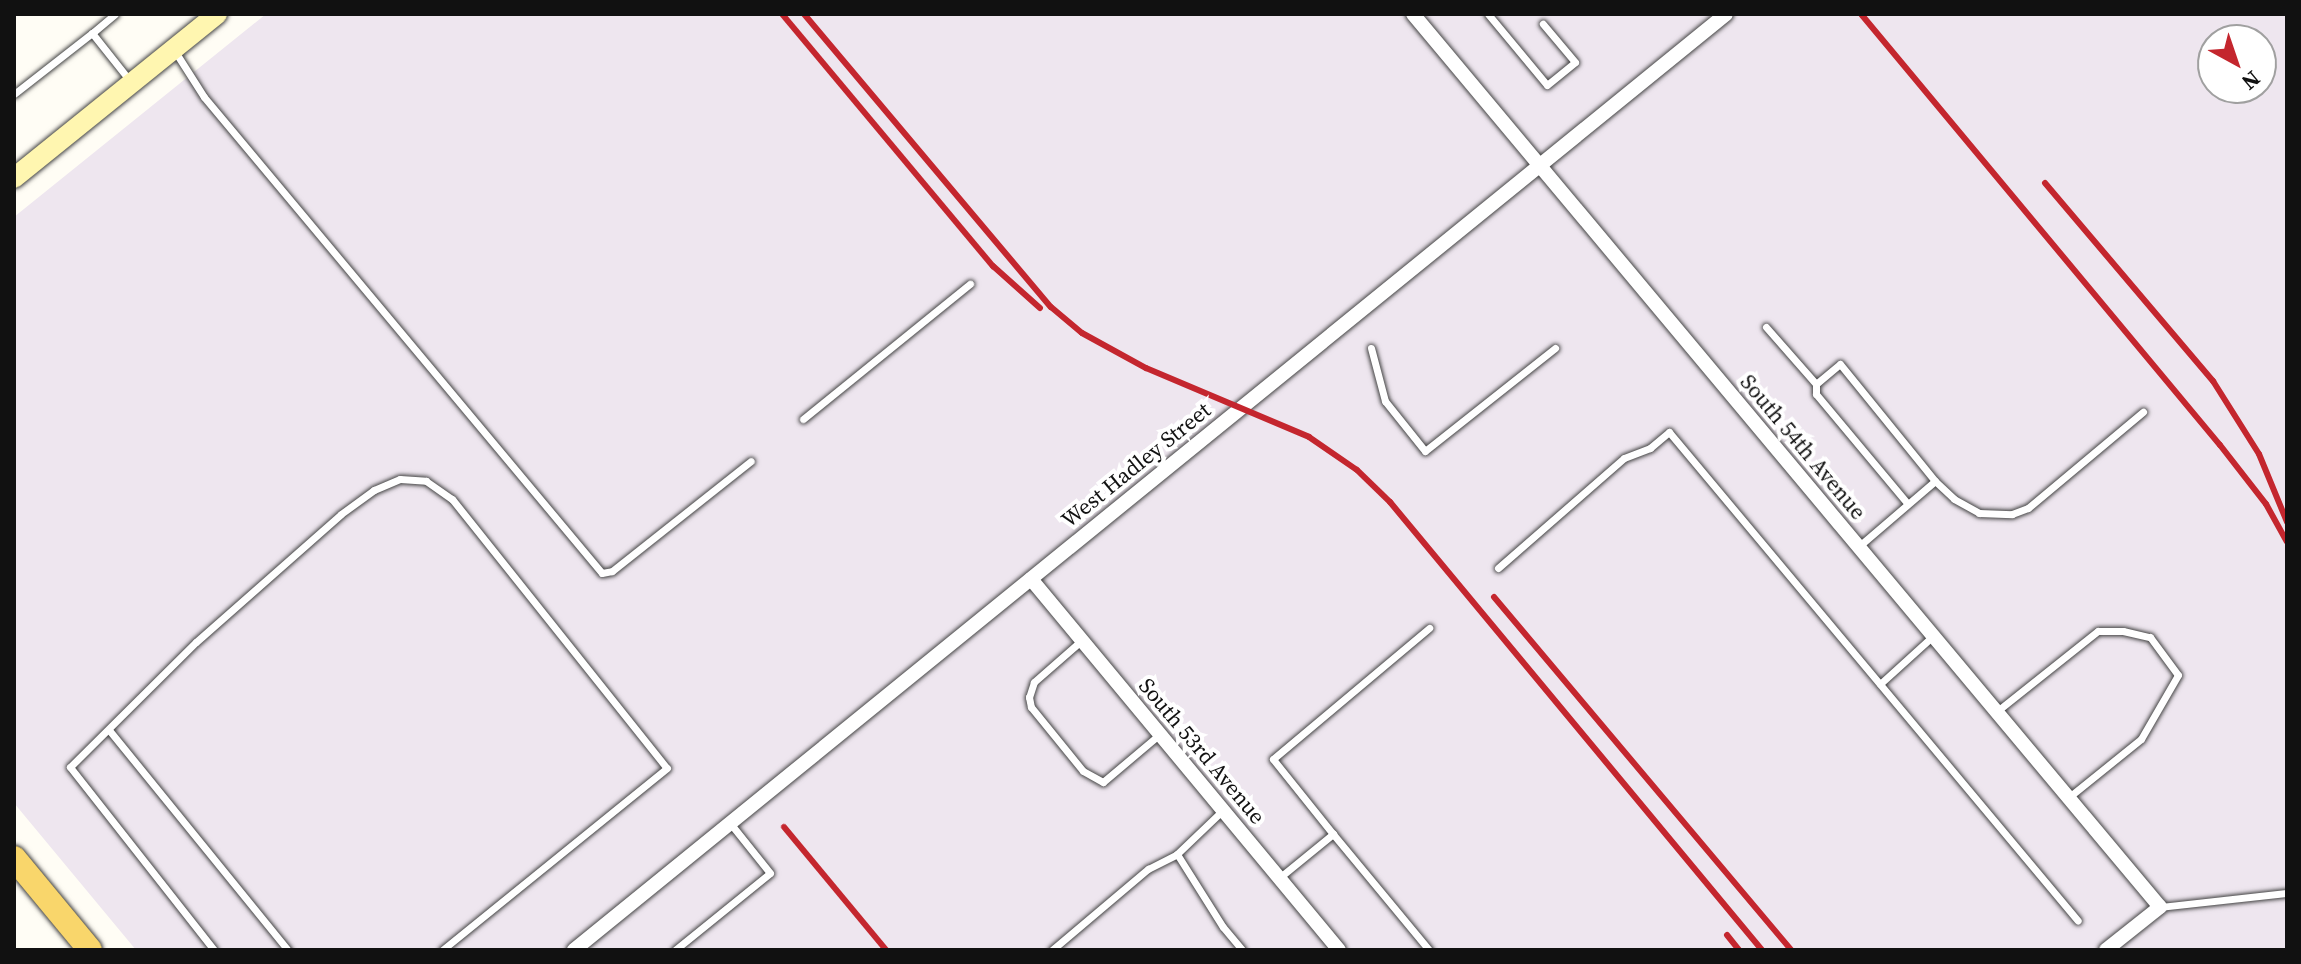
<!DOCTYPE html>
<html>
<head>
<meta charset="utf-8">
<style>
	body { margin:0 }
	#map { position:relative; width:2301px; height:964px; overflow:hidden; background:#fffdf5; font-family:"Source Serif 4",serif }
	div>[style] { position:absolute }
	.industrial>* { inset:0; background:#eee6ef }
	.roads { filter:drop-shadow(0 0 2px #444) drop-shadow(0 0 2px #444) }
	.service>* { height:7px; margin:-3.5px; padding:0 3.5px; transform-origin:3.5px; border-radius:3.5px; background:#fff }
	.minor>* { height:14px; margin:-7px; padding:0 7px; transform-origin:7px; border-radius:7px; background:#fff }
	.secondary>* { height:20px; margin:-10px; padding:0 10px; transform-origin:10px; border-radius:10px; background:#fff6b0 }
	.primary>* { height:24px; margin:-12px; padding:0 12px; transform-origin:12px; border-radius:12px; background:#f9d66b }
	.rail>* { height:6px; margin:-3px; padding:0 3px; transform-origin:3px; border-radius:3px; background:#c4262e }
	span { translate:-50% -50%; white-space:nowrap; text-align:center; line-height:1.15; -webkit-text-stroke:8px #fff; paint-order:stroke }
	.street-label { font-size:22px; color:#111 }
	.frame { position:absolute; inset:0; border:16px solid #111; pointer-events:none }
	.north { position:absolute; left:2197px; top:24px; width:80px; height:80px; box-sizing:border-box; background:#fff; border:2px solid #a0a0a0; border-radius:50%; rotate:140deg; font-size:22px; font-weight:700; line-height:32px; text-align:center; color:#111 }
	.north::after { content:''; display:block; margin:auto; width:28px; height:36px; background:#c4262e; clip-path:polygon(50% 0,100% 100%,50% 72%,0 100%) }
</style>
</head>
<body>
<div id="map">
	<div class="industrial">
		<div style="clip-path:polygon(evenodd,266px 14px,2287px 14px,2287px 950px,136px 950px,14px 803px,14px 217px,266px 14px,2213px 40px,2261px 40px,2261px 88px,2213px 88px,2213px 40px)"></div>
	</div>
	<div class="roads">
		<div class="service">
			<div style="left:115px;top:14px;width:30px;rotate:140deg"></div>
			<div style="left:92px;top:33px;width:63px;rotate:51.5deg"></div>
			<div style="left:1488px;top:14px;width:92px;rotate:50.3deg"></div>
			<div style="left:1547px;top:85px;width:36px;rotate:-39deg"></div>
			<div style="left:1575px;top:62px;width:50px;rotate:-130.1deg"></div>
			<div style="left:176px;top:53px;width:52px;rotate:57.5deg"></div>
			<div style="left:204px;top:97px;width:620px;rotate:50.1deg"></div>
			<div style="left:602px;top:573px;width:10px;rotate:-11deg"></div>
			<div style="left:612px;top:571px;width:177px;rotate:-38.4deg"></div>
			<div style="left:14px;top:94px;width:99px;rotate:-38deg"></div>
			<div style="left:1766px;top:327px;width:76px;rotate:48.7deg"></div>
			<div style="left:1816px;top:384px;width:31px;rotate:-40deg"></div>
			<div style="left:1840px;top:364px;width:151px;rotate:50.9deg"></div>
			<div style="left:1935px;top:481px;width:101px;rotate:139.4deg"></div>
			<div style="left:1371px;top:348px;width:55px;rotate:75.2deg"></div>
			<div style="left:1385px;top:401px;width:64px;rotate:51.3deg"></div>
			<div style="left:1425px;top:451px;width:166px;rotate:-38.4deg"></div>
			<div style="left:1816px;top:384px;width:10px;rotate:90deg"></div>
			<div style="left:1816px;top:394px;width:143px;rotate:50.1deg"></div>
			<div style="left:803px;top:419px;width:215px;rotate:-39deg"></div>
			<div style="left:1935px;top:481px;width:26px;rotate:43deg"></div>
			<div style="left:1954px;top:499px;width:29px;rotate:29deg"></div>
			<div style="left:1979px;top:513px;width:33px;rotate:2deg"></div>
			<div style="left:2012px;top:514px;width:17px;rotate:-21deg"></div>
			<div style="left:2028px;top:508px;width:150px;rotate:-39.9deg"></div>
			<div style="left:1498px;top:568px;width:167px;rotate:-41.1deg"></div>
			<div style="left:1624px;top:458px;width:28px;rotate:-21deg"></div>
			<div style="left:1650px;top:448px;width:25px;rotate:-40deg"></div>
			<div style="left:1669px;top:432px;width:637px;rotate:50.09deg"></div>
			<div style="left:1082px;top:640px;width:64px;rotate:138.8deg"></div>
			<div style="left:1034px;top:682px;width:16px;rotate:108deg"></div>
			<div style="left:1029px;top:697px;width:10px;rotate:79deg"></div>
			<div style="left:1031px;top:707px;width:82px;rotate:50.9deg"></div>
			<div style="left:1083px;top:771px;width:23px;rotate:29deg"></div>
			<div style="left:1103px;top:782px;width:75px;rotate:-40.1deg"></div>
			<div style="left:1880px;top:684px;width:72px;rotate:-42.2deg"></div>
			<div style="left:1996px;top:712px;width:130px;rotate:-38.5deg"></div>
			<div style="left:2098px;top:631px;width:25px"></div>
			<div style="left:2123px;top:631px;width:28px;rotate:13deg"></div>
			<div style="left:2150px;top:637px;width:47px;rotate:53.6deg"></div>
			<div style="left:2178px;top:675px;width:74px;rotate:120deg"></div>
			<div style="left:2141px;top:739px;width:94px;rotate:141.1deg"></div>
			<div style="left:109px;top:730px;width:284px;rotate:50.9deg"></div>
			<div style="left:1223px;top:810px;width:64px;rotate:136.3deg"></div>
			<div style="left:1177px;top:854px;width:86px;rotate:57.8deg"></div>
			<div style="left:1223px;top:927px;width:30px;rotate:50deg"></div>
			<div style="left:1333px;top:834px;width:96px;rotate:-128.7deg"></div>
			<div style="left:1273px;top:759px;width:204px;rotate:-40deg"></div>
			<div style="left:1279px;top:878px;width:70px;rotate:-39.2deg"></div>
			<div style="left:1333px;top:834px;width:151px;rotate:50.4deg"></div>
			<div style="left:2160px;top:907px;width:128px;rotate:-6.3deg"></div>
			<div style="left:214px;top:950px;width:233px;rotate:-128.2deg"></div>
			<div style="left:70px;top:767px;width:177px;rotate:-44.8deg"></div>
			<div style="left:196px;top:642px;width:193px;rotate:-41.4deg"></div>
			<div style="left:341px;top:514px;width:41px;rotate:-36deg"></div>
			<div style="left:374px;top:490px;width:28px;rotate:-23deg"></div>
			<div style="left:400px;top:479px;width:26px;rotate:4deg"></div>
			<div style="left:426px;top:481px;width:32px;rotate:35deg"></div>
			<div style="left:452px;top:499px;width:344px;rotate:51.4deg"></div>
			<div style="left:667px;top:768px;width:289px;rotate:141deg"></div>
			<div style="left:675px;top:950px;width:122px;rotate:-39deg"></div>
			<div style="left:770px;top:873px;width:64px;rotate:-128.7deg"></div>
			<div style="left:1052px;top:950px;width:126px;rotate:-40.2deg"></div>
			<div style="left:1148px;top:869px;width:33px;rotate:-27deg"></div>
		</div>
		<div class="minor">
			<div style="left:1413px;top:14px;width:1164px;rotate:50.09deg"></div>
			<div style="left:2160px;top:907px;width:69px;rotate:141.5deg"></div>
			<div style="left:1031px;top:579px;width:482px;rotate:50.3deg"></div>
			<div style="left:574px;top:950px;width:1484px;rotate:-39.09deg"></div>
		</div>
		<div class="secondary">
			<div style="left:14px;top:178px;width:261px;rotate:-38.9deg"></div>
		</div>
		<div class="primary">
			<div style="left:14px;top:858px;width:119px;rotate:50.4deg"></div>
		</div>
	</div>
	<div class="rail">
		<div style="left:782px;top:14px;width:329px;rotate:50.1deg"></div>
		<div style="left:993px;top:266px;width:63px;rotate:41.8deg"></div>
		<div style="left:804px;top:14px;width:383px;rotate:49.9deg"></div>
		<div style="left:1051px;top:307px;width:40px;rotate:40deg"></div>
		<div style="left:1082px;top:333px;width:73px;rotate:28.7deg"></div>
		<div style="left:1146px;top:368px;width:177px;rotate:22.9deg"></div>
		<div style="left:1309px;top:437px;width:58px;rotate:34.5deg"></div>
		<div style="left:1357px;top:470px;width:46px;rotate:44.1deg"></div>
		<div style="left:1390px;top:502px;width:582px;rotate:50.3deg"></div>
		<div style="left:1861px;top:14px;width:561px;rotate:50.21deg"></div>
		<div style="left:2220px;top:445px;width:75px;rotate:52.1deg"></div>
		<div style="left:2266px;top:504px;width:43px;rotate:61.1deg"></div>
		<div style="left:2045px;top:183px;width:260px;rotate:49.7deg"></div>
		<div style="left:2213px;top:381px;width:86px;rotate:57.8deg"></div>
		<div style="left:2259px;top:454px;width:74px;rotate:67.6deg"></div>
		<div style="left:1494px;top:597px;width:461px;rotate:49.9deg"></div>
		<div style="left:784px;top:827px;width:160px;rotate:50.3deg"></div>
		<div style="left:1727px;top:935px;width:19px;rotate:51deg"></div>
	</div>
	<div class="street-label">
		<span style="left:1803px;top:447px;rotate:50deg">South 54th Avenue</span>
		<span style="left:1136px;top:465px;rotate:-39deg">West Hadley Street</span>
		<span style="left:1202px;top:751px;rotate:50deg">South 53rd Avenue</span>
	</div>
	<div class="frame"></div>
	<div class="north">N</div>
</div>
</body>
</html>
